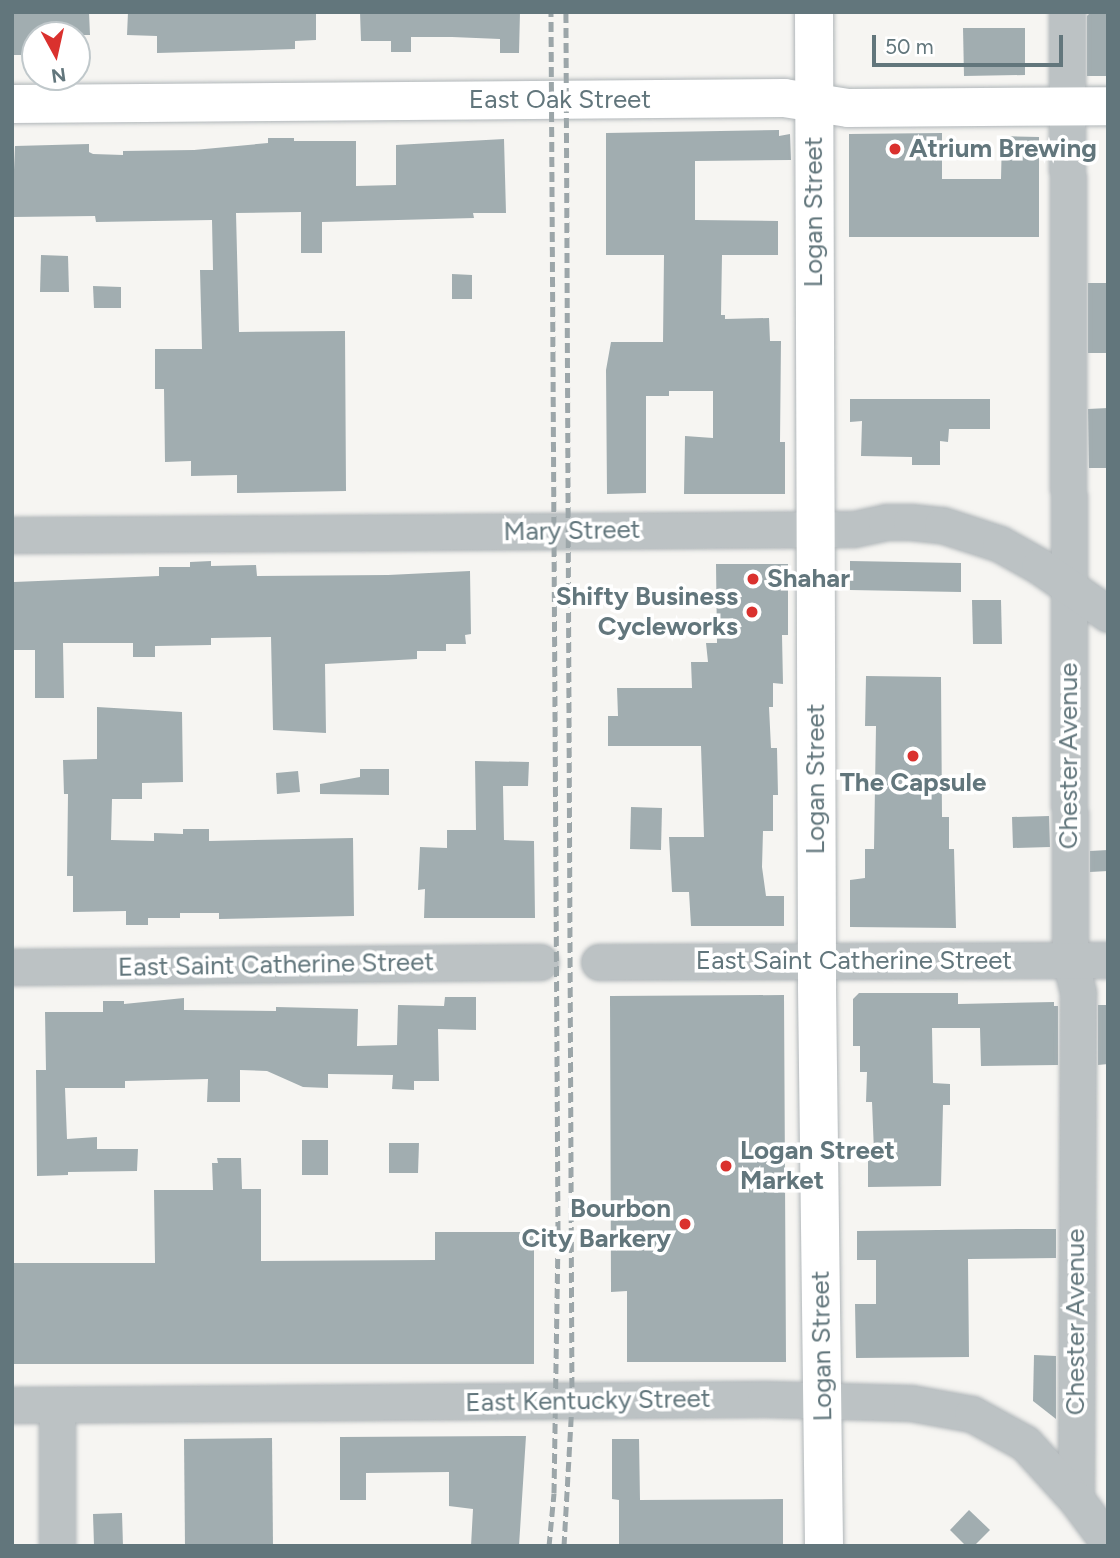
<!DOCTYPE html>
<html>
<head>
<meta charset="utf-8">
<style>
	body { margin:0 }
	#map { position:relative; width:1120px; height:1558px; overflow:hidden; background:#f6f5f2; font-family:Figtree,sans-serif }
	div>[style] { position:absolute }
	.building>* { inset:0; background:#a1adb0 }
	.roads { filter:drop-shadow(0 0 2px #b0b6b9) drop-shadow(0 0 2px #b0b6b9) }
	.minor>* { height:35px; margin:-17.5px; padding:0 17.5px; transform-origin:17.5px; border-radius:17.5px; background:#bcc2c4 }
	.major>* { height:38px; margin:-19px; padding:0 19px; transform-origin:19px; border-radius:19px; background:#fff }
	.rail>* { height:5px; margin-top:-2.5px; transform-origin:0; background:repeating-linear-gradient(90deg,#9ca6a9 0 10px,transparent 0 15px) }
	.dots>* { width:19px; height:19px; translate:-50% -50%; box-sizing:border-box; border:4px solid #fff; border-radius:50% }
	span { translate:-50% -50%; white-space:nowrap; text-align:center; line-height:1.15; -webkit-text-stroke:7px #fff; paint-order:stroke }
	.street-label { font-size:26px; color:#62767c }
	.poi-label { font-size:26px; color:#62767c; font-weight:700 }
	.left { translate:0 -50%; text-align:left }
	.right { translate:-100% -50%; text-align:right }
	.frame { position:absolute; inset:0; border:14px solid #62767c; pointer-events:none }
	.north { position:absolute; left:21px; top:21px; width:70px; height:70px; box-sizing:border-box; background:#fff; border:2px solid #c0c8cb; border-radius:50%; rotate:172deg; font-size:19px; font-weight:700; line-height:28px; text-align:center; color:#62767c }
	.north::after { content:''; display:block; margin:auto; width:24px; height:32px; background:#da312e; clip-path:polygon(50% 0,100% 100%,50% 72%,0 100%) }
	.scale { position:absolute; left:872px; top:35px; width:191px; height:32px; box-sizing:border-box; border:4px solid #62767c; border-top:0; padding-left:9px; font-size:21px; line-height:24px; white-space:nowrap; color:#62767c; -webkit-text-stroke:5px #fff; paint-order:stroke }
</style>
</head>
<body>
<div id="map">
	<div class="building">
		<div style="clip-path:polygon(13px 12px,89px 12px,90px 35px,34px 35px,34px 55px,13px 55px)"></div>
		<div style="clip-path:polygon(128px 12px,316px 12px,316px 40px,295px 41px,295px 49px,157px 53px,157px 36px,127px 35px)"></div>
		<div style="clip-path:polygon(360px 12px,520px 12px,519px 53px,500px 53px,500px 39px,452px 37px,411px 37px,411px 52px,391px 52px,391px 41px,361px 41px)"></div>
		<div style="clip-path:polygon(1091px 12px,1108px 12px,1108px 76px,1087px 76px,1087px 16px)"></div>
		<div style="clip-path:polygon(963px 28px,1025px 28px,1025px 75px,964px 76px)"></div>
		<div style="clip-path:polygon(779px 130px,779px 136px,790px 134px,791px 160px,695px 161px,695px 220px,778px 221px,778px 255px,722px 255px,721px 315px,725px 315px,725px 319px,769px 318px,770px 341px,781px 341px,780px 442px,785px 442px,785px 494px,684px 494px,685px 436px,713px 438px,713px 391px,669px 391px,669px 396px,646px 396px,646px 493px,607px 494px,606px 370px,611px 342px,663px 342px,664px 255px,606px 255px,606px 133px)"></div>
		<div style="clip-path:polygon(942px 133px,942px 179px,1001px 179px,1002px 136px,1039px 137px,1039px 237px,849px 237px,849px 134px)"></div>
		<div style="clip-path:polygon(268px 138px,294px 138px,294px 141px,356px 141px,356px 186px,396px 185px,396px 145px,504px 139px,506px 213px,473px 213px,474px 218px,322px 222px,322px 253px,301px 253px,301px 212px,236px 213px,239px 332px,345px 331px,346px 491px,237px 493px,237px 475px,191px 476px,191px 461px,165px 462px,164px 389px,155px 389px,155px 349px,202px 349px,200px 270px,213px 270px,212px 220px,96px 222px,95px 216px,12px 217px,15px 146px,89px 144px,89px 152px,93px 154px,123px 155px,123px 151px,194px 150px,268px 143px)"></div>
		<div style="clip-path:polygon(41px 255px,68px 256px,69px 292px,40px 292px)"></div>
		<div style="clip-path:polygon(452px 274px,472px 275px,472px 299px,452px 299px)"></div>
		<div style="clip-path:polygon(1088px 283px,1108px 283px,1108px 353px,1088px 353px)"></div>
		<div style="clip-path:polygon(93px 286px,121px 287px,121px 308px,94px 308px)"></div>
		<div style="clip-path:polygon(850px 399px,990px 399px,990px 429px,949px 429px,948px 442px,940px 441px,940px 465px,912px 465px,912px 457px,861px 456px,862px 421px,850px 422px)"></div>
		<div style="clip-path:polygon(1108px 408px,1108px 468px,1089px 468px,1088px 409px)"></div>
		<div style="clip-path:polygon(211px 561px,211px 566px,256px 565px,257px 576px,388px 575px,470px 571px,471px 634px,465px 635px,466px 644px,446px 644px,446px 651px,417px 651px,417px 659px,325px 664px,326px 733px,273px 730px,271px 637px,211px 638px,211px 645px,155px 646px,155px 657px,133px 657px,133px 643px,63px 643px,64px 698px,35px 698px,35px 650px,12px 650px,14px 582px,159px 576px,159px 567px,190px 567px,190px 562px)"></div>
		<div style="clip-path:polygon(850px 561px,961px 563px,961px 592px,850px 590px)"></div>
		<div style="clip-path:polygon(716px 564px,788px 564px,788px 635px,782px 635px,783px 684px,773px 683px,773px 707px,769px 707px,771px 748px,777px 748px,778px 795px,773px 795px,773px 831px,763px 831px,762px 867px,766px 896px,784px 896px,784px 926px,691px 926px,689px 892px,672px 892px,669px 837px,704px 837px,701px 746px,608px 746px,608px 716px,618px 716px,617px 688px,692px 688px,691px 662px,708px 662px,706px 643px,717px 643px)"></div>
		<div style="clip-path:polygon(972px 600px,1001px 600px,1002px 644px,973px 644px)"></div>
		<div style="clip-path:polygon(866px 676px,941px 677px,942px 817px,949px 817px,949px 849px,954px 849px,956px 928px,850px 927px,850px 880px,865px 878px,865px 849px,874px 849px,876px 726px,865px 726px)"></div>
		<div style="clip-path:polygon(97px 707px,182px 712px,183px 782px,142px 783px,142px 799px,112px 799px,111px 840px,154px 841px,154px 833px,183px 834px,183px 829px,209px 829px,209px 841px,353px 838px,354px 916px,219px 919px,219px 913px,180px 913px,180px 918px,148px 918px,148px 925px,126px 925px,126px 911px,73px 912px,73px 876px,67px 876px,68px 794px,64px 794px,63px 760px,97px 759px)"></div>
		<div style="clip-path:polygon(475px 761px,529px 762px,528px 786px,503px 786px,504px 840px,534px 841px,535px 918px,424px 918px,425px 889px,418px 890px,420px 847px,447px 848px,447px 830px,476px 830px)"></div>
		<div style="clip-path:polygon(360px 769px,389px 769px,389px 795px,320px 794px,320px 784px,360px 777px)"></div>
		<div style="clip-path:polygon(298px 771px,300px 792px,277px 794px,276px 773px)"></div>
		<div style="clip-path:polygon(631px 807px,662px 808px,661px 850px,630px 849px)"></div>
		<div style="clip-path:polygon(1049px 816px,1050px 847px,1013px 848px,1012px 817px)"></div>
		<div style="clip-path:polygon(1108px 850px,1108px 871px,1090px 872px,1090px 851px)"></div>
		<div style="clip-path:polygon(859px 993px,958px 993px,958px 1004px,1054px 1002px,1054px 1006px,1058px 1006px,1058px 1065px,981px 1066px,980px 1028px,932px 1028px,933px 1083px,950px 1084px,950px 1105px,943px 1105px,941px 1186px,868px 1187px,868px 1152px,874px 1152px,872px 1102px,866px 1102px,867px 1072px,860px 1072px,860px 1046px,853px 1046px,853px 999px)"></div>
		<div style="clip-path:polygon(784px 995px,786px 1362px,627px 1362px,627px 1291px,611px 1292px,610px 996px)"></div>
		<div style="clip-path:polygon(445px 997px,476px 997px,476px 1030px,438px 1029px,439px 1081px,414px 1081px,414px 1090px,392px 1089px,393px 1075px,328px 1074px,328px 1088px,303px 1087px,267px 1071px,240px 1070px,240px 1102px,207px 1102px,208px 1079px,125px 1081px,125px 1088px,65px 1088px,67px 1139px,97px 1137px,97px 1149px,138px 1149px,137px 1171px,68px 1172px,68px 1175px,37px 1176px,36px 1070px,46px 1070px,45px 1012px,103px 1012px,103px 1001px,124px 1001px,124px 1004px,184px 998px,184px 1010px,276px 1011px,276px 1007px,358px 1009px,357px 1046px,397px 1045px,398px 1005px,444px 1006px)"></div>
		<div style="clip-path:polygon(1098px 1005px,1108px 1005px,1108px 1064px,1098px 1065px)"></div>
		<div style="clip-path:polygon(302px 1140px,328px 1140px,328px 1175px,302px 1175px)"></div>
		<div style="clip-path:polygon(389px 1143px,419px 1143px,418px 1173px,389px 1173px)"></div>
		<div style="clip-path:polygon(217px 1158px,241px 1158px,242px 1189px,261px 1189px,261px 1261px,435px 1260px,435px 1232px,534px 1232px,534px 1364px,12px 1364px,12px 1263px,155px 1263px,154px 1190px,213px 1190px,212px 1163px,218px 1163px)"></div>
		<div style="clip-path:polygon(1026px 1229px,1056px 1229px,1056px 1258px,968px 1259px,969px 1357px,856px 1358px,855px 1304px,876px 1304px,876px 1260px,857px 1260px,857px 1231px)"></div>
		<div style="clip-path:polygon(1034px 1355px,1056px 1356px,1056px 1419px,1033px 1401px)"></div>
		<div style="clip-path:polygon(526px 1436px,519px 1546px,471px 1546px,473px 1509px,449px 1506px,449px 1472px,366px 1473px,366px 1500px,340px 1500px,340px 1437px)"></div>
		<div style="clip-path:polygon(272px 1438px,273px 1546px,185px 1546px,184px 1439px)"></div>
		<div style="clip-path:polygon(612px 1439px,639px 1439px,640px 1500px,783px 1499px,783px 1546px,619px 1546px,619px 1500px,612px 1499px)"></div>
		<div style="clip-path:polygon(969px 1510px,990px 1530px,974px 1546px,966px 1546px,950px 1530px)"></div>
		<div style="clip-path:polygon(122px 1513px,123px 1546px,94px 1546px,93px 1514px)"></div>
	</div>
	<div class="roads">
		<div class="minor">
			<div style="left:1067px;top:12px;width:948px;rotate:89.82deg"></div>
			<div style="left:1070px;top:960px;width:34px;rotate:76deg"></div>
			<div style="left:1078px;top:993px;width:506px;rotate:90.23deg"></div>
			<div style="left:12px;top:535px;width:842px;rotate:-0.41deg"></div>
			<div style="left:854px;top:529px;width:33px;rotate:-12deg"></div>
			<div style="left:886px;top:522px;width:25px"></div>
			<div style="left:911px;top:522px;width:31px;rotate:6deg"></div>
			<div style="left:942px;top:525px;width:61px;rotate:18.1deg"></div>
			<div style="left:1000px;top:544px;width:45px;rotate:29.4deg"></div>
			<div style="left:1039px;top:566px;width:84px;rotate:34.8deg"></div>
			<div style="left:599px;top:962px;width:509px;rotate:-0.23deg"></div>
			<div style="left:12px;top:967px;width:528px;rotate:-0.54deg"></div>
			<div style="left:12px;top:1405px;width:753px;rotate:-0.46deg"></div>
			<div style="left:765px;top:1399px;width:146px;rotate:1.6deg"></div>
			<div style="left:911px;top:1403px;width:62px;rotate:10.2deg"></div>
			<div style="left:972px;top:1414px;width:60px;rotate:28.7deg"></div>
			<div style="left:1025px;top:1443px;width:76px;rotate:47.7deg"></div>
			<div style="left:1076px;top:1499px;width:54px;rotate:53.3deg"></div>
			<div style="left:57px;top:1546px;width:141px;rotate:-90deg"></div>
		</div>
		<div class="major">
			<div style="left:814px;top:12px;width:976px;rotate:89.82deg"></div>
			<div style="left:817px;top:988px;width:558px;rotate:89.28deg"></div>
			<div style="left:12px;top:104px;width:772px;rotate:-0.45deg"></div>
			<div style="left:784px;top:98px;width:65px;rotate:8.9deg"></div>
			<div style="left:848px;top:108px;width:260px;rotate:-0.4deg"></div>
		</div>
	</div>
	<div class="rail">
		<div style="left:549px;top:1546px;width:53px;rotate:-84.6deg"></div>
		<div style="left:554px;top:1493px;width:262px;rotate:-89.1deg"></div>
		<div style="left:558px;top:1231px;width:1219px;rotate:-90.33deg"></div>
		<div style="left:564px;top:1546px;width:144px;rotate:-86.8deg"></div>
		<div style="left:572px;top:1402px;width:1390px;rotate:-90.25deg"></div>
	</div>
	<div class="dots">
		<div style="left:895px;top:149px;background:#da312e"></div>
		<div style="left:753px;top:579px;background:#da312e"></div>
		<div style="left:752px;top:612px;background:#da312e"></div>
		<div style="left:913px;top:756px;background:#da312e"></div>
		<div style="left:726px;top:1166px;background:#da312e"></div>
		<div style="left:685px;top:1224px;background:#da312e"></div>
	</div>
	<div class="street-label">
		<span style="left:560px;top:100px">East Oak Street</span>
		<span style="left:814px;top:212px;rotate:-90deg">Logan Street</span>
		<span style="left:572px;top:531px;rotate:-1deg">Mary Street</span>
		<span style="left:1069px;top:756px;rotate:-90deg">Chester Avenue</span>
		<span style="left:816px;top:779px;rotate:-90deg">Logan Street</span>
		<span style="left:854px;top:961px">East Saint Catherine Street</span>
		<span style="left:276px;top:965px;rotate:-1deg">East Saint Catherine Street</span>
		<span style="left:1076px;top:1322px;rotate:-90deg">Chester Avenue</span>
		<span style="left:822px;top:1346px;rotate:-91deg">Logan Street</span>
		<span style="left:588px;top:1401px;rotate:-1deg">East Kentucky Street</span>
	</div>
	<div class="poi-label">
		<span class="left" style="left:909px;top:149px">Atrium Brewing</span>
		<span class="left" style="left:767px;top:579px">Shahar</span>
		<span class="right" style="left:738px;top:612px">Shifty Business<br>Cycleworks</span>
		<span style="left:913px;top:783px">The Capsule</span>
		<span class="left" style="left:740px;top:1166px">Logan Street<br>Market</span>
		<span class="right" style="left:671px;top:1224px">Bourbon<br>City Barkery</span>
	</div>
	<div class="frame"></div>
	<div class="north">N</div>
	<div class="scale">50 m</div>
</div>
</body>
</html>
